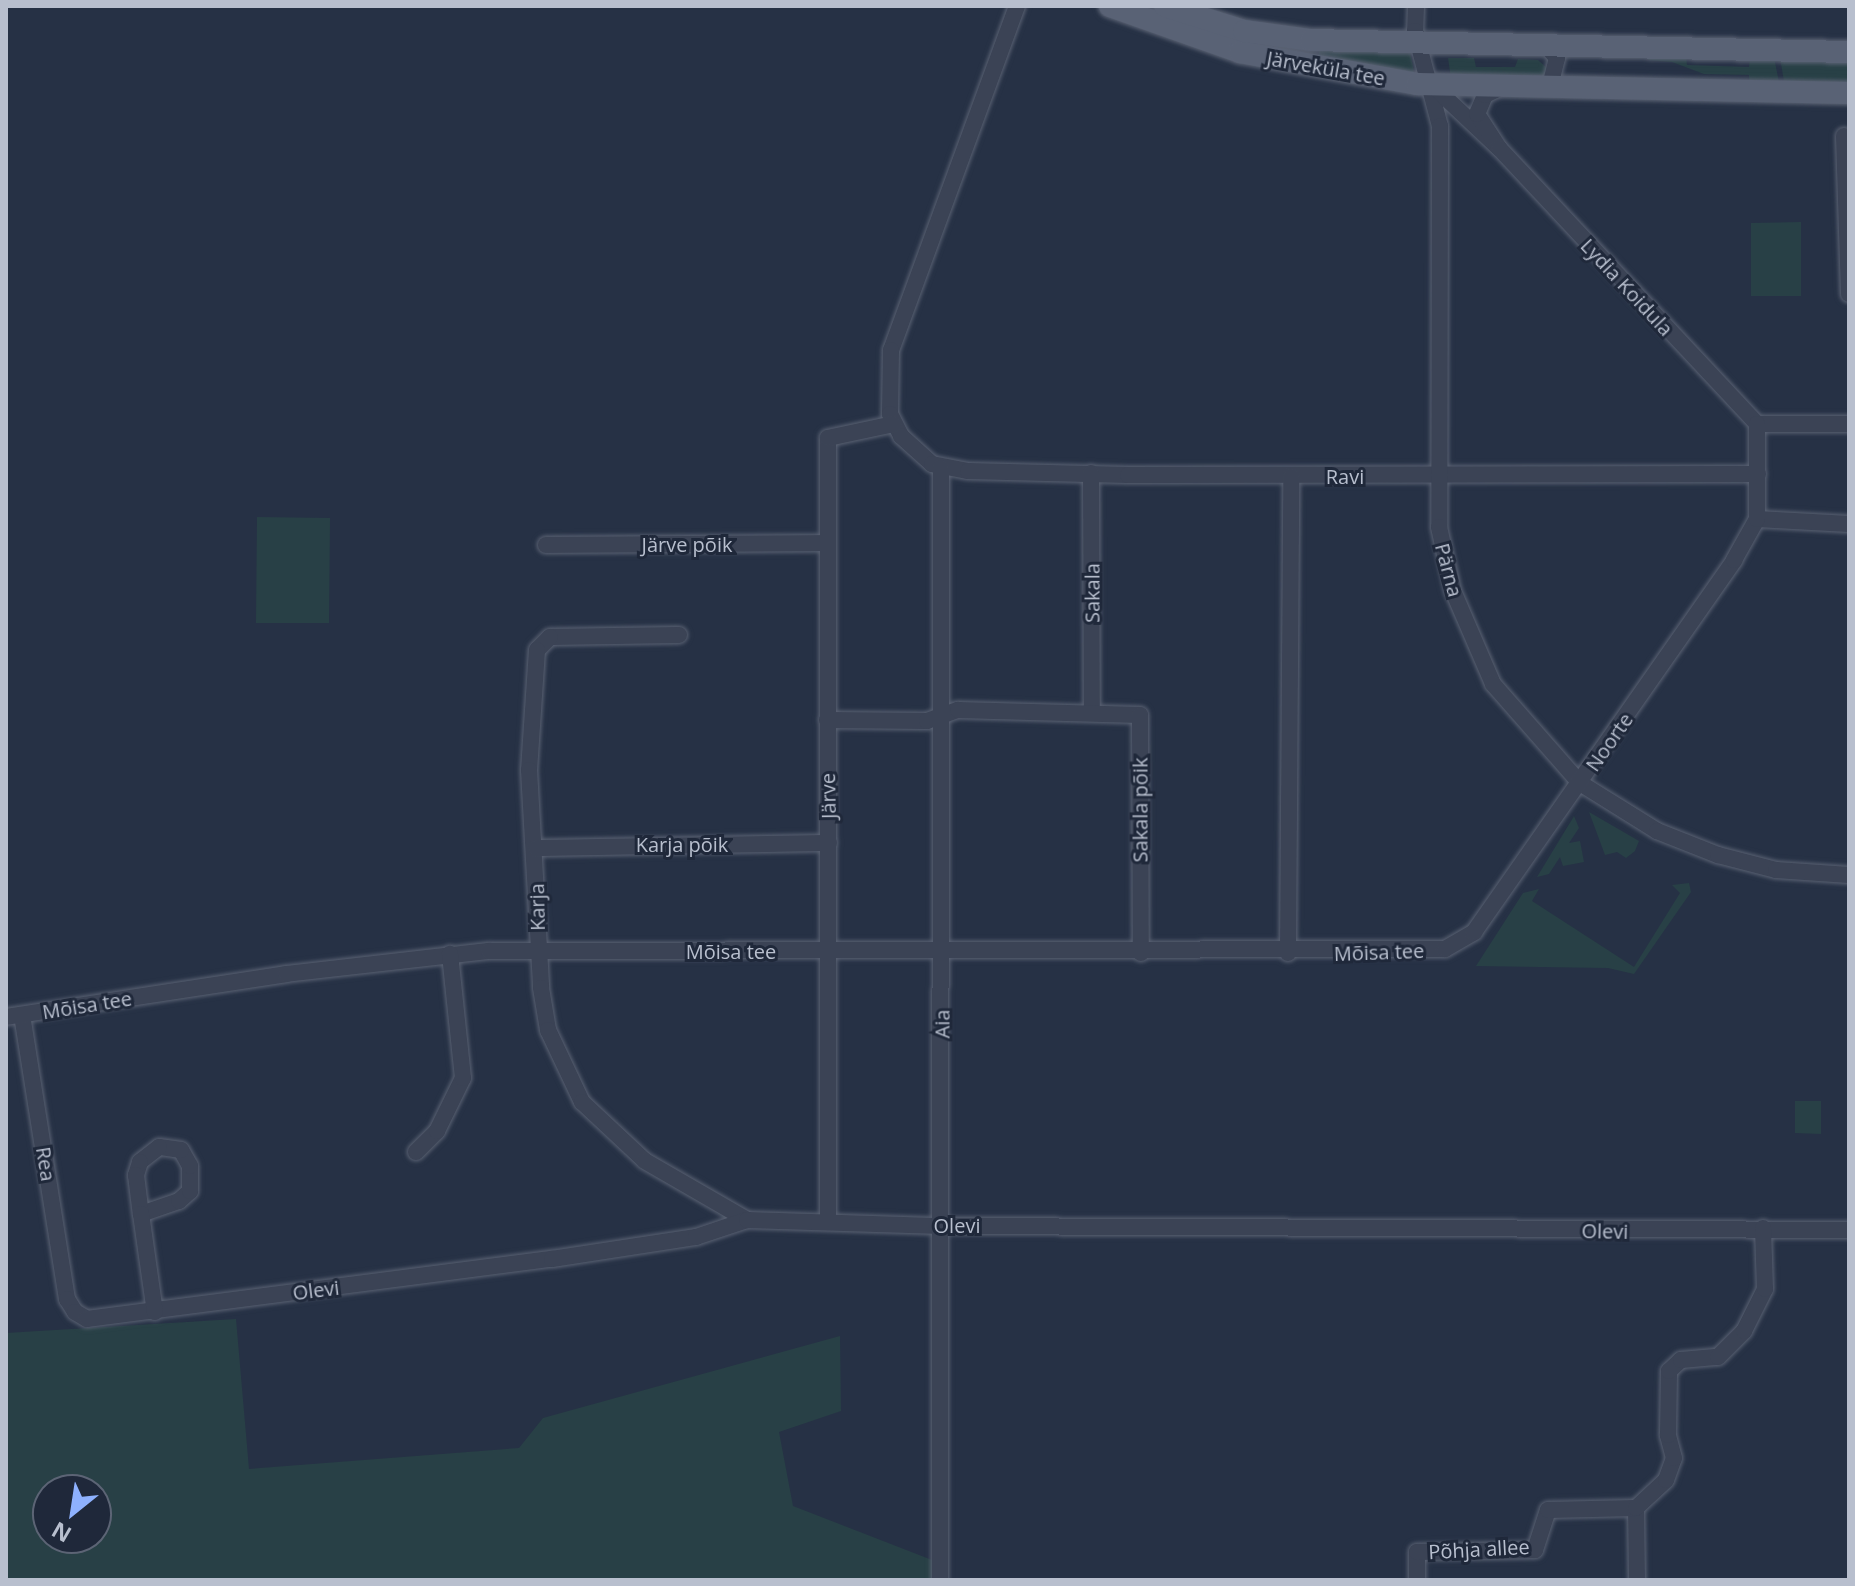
<!DOCTYPE html>
<html>
<head>
<meta charset="utf-8">
<style>
	body { margin:0 }
	#map { position:relative; width:1855px; height:1586px; overflow:hidden; background:#263145; font-family:"Open Sans",sans-serif }
	div>[style] { position:absolute }
	.green>* { inset:0; background:#284046 }
	.roads { filter:drop-shadow(0 0 2px #596172) drop-shadow(0 0 2px #596172) }
	.minor>* { height:16px; margin:-8px; padding:0 8px; transform-origin:8px; border-radius:8px; background:#3b4355 }
	.major>* { height:22px; margin:-11px; padding:0 11px; transform-origin:11px; border-radius:11px; background:#596275 }
	span { translate:-50% -50%; white-space:nowrap; text-align:center; line-height:1.15; -webkit-text-stroke:6px #1f283a; paint-order:stroke }
	.street-label { font-size:20px; color:#b8bfce }
	.frame { position:absolute; inset:0; border:8px solid #b8bfce; pointer-events:none }
	.north { position:absolute; left:32px; top:1474px; width:80px; height:80px; box-sizing:border-box; background:#1f283a; border:2px solid #5c6475; border-radius:50%; rotate:210deg; font-size:22px; font-weight:700; line-height:32px; text-align:center; color:#b8bfce }
	.north::after { content:''; display:block; margin:auto; width:28px; height:36px; background:#8eb1fe; clip-path:polygon(50% 0,100% 100%,50% 72%,0 100%) }
</style>
</head>
<body>
<div id="map">
	<div class="green">
		<div style="clip-path:polygon(1320px 48px,1410px 52px,1415px 77px,1317px 61px)"></div>
		<div style="clip-path:polygon(1650px 55px,1686px 56px,1687px 65px,1749px 67px,1750px 58px,1774px 57px,1780px 87px,1749px 86px,1749px 75px,1704px 74px,1672px 62px,1648px 60px)"></div>
		<div style="clip-path:polygon(1448px 58px,1474px 58px,1476px 67px,1515px 67px,1518px 59px,1538px 60px,1547px 68px,1545px 77px,1451px 79px)"></div>
		<div style="clip-path:polygon(1780px 58px,1849px 58px,1849px 88px,1785px 87px)"></div>
		<div style="clip-path:polygon(1801px 222px,1801px 296px,1751px 296px,1751px 223px)"></div>
		<div style="clip-path:polygon(257px 517px,330px 518px,329px 623px,256px 623px)"></div>
		<div style="clip-path:polygon(1589px 812px,1639px 841px,1635px 851px,1626px 858px,1617px 852px,1605px 855px)"></div>
		<div style="clip-path:polygon(1574px 816px,1579px 828px,1569px 843px,1580px 841px,1584px 862px,1563px 866px,1560px 857px,1549px 874px,1537px 877px)"></div>
		<div style="clip-path:polygon(1689px 883px,1691px 892px,1634px 974px,1608px 968px,1476px 966px,1523px 893px,1539px 889px,1532px 901px,1634px 967px,1680px 893px,1672px 885px)"></div>
		<div style="clip-path:polygon(1795px 1101px,1821px 1101px,1821px 1134px,1795px 1133px)"></div>
		<div style="clip-path:polygon(evenodd,236px 1319px,249px 1469px,519px 1448px,543px 1418px,840px 1336px,841px 1411px,779px 1432px,793px 1506px,932px 1560px,932px 1580px,6px 1580px,6px 1333px,236px 1319px,48px 1490px,96px 1490px,96px 1538px,48px 1538px,48px 1490px)"></div>
	</div>
	<div class="roads">
		<div class="minor">
			<div style="left:1017px;top:6px;width:366px;rotate:110.1deg"></div>
			<div style="left:891px;top:350px;width:64px;rotate:90.9deg"></div>
			<div style="left:890px;top:414px;width:25px;rotate:63deg"></div>
			<div style="left:901px;top:436px;width:42px;rotate:42.1deg"></div>
			<div style="left:932px;top:464px;width:37px;rotate:11deg"></div>
			<div style="left:968px;top:471px;width:160px;rotate:1.4deg"></div>
			<div style="left:1128px;top:475px;width:630px;rotate:-0.09deg"></div>
			<div style="left:1416px;top:6px;width:25px;rotate:92deg"></div>
			<div style="left:1415px;top:31px;width:98px;rotate:75.3deg"></div>
			<div style="left:1440px;top:126px;width:401px;rotate:90.1deg"></div>
			<div style="left:1439px;top:527px;width:66px;rotate:77.7deg"></div>
			<div style="left:1453px;top:591px;width:101px;rotate:66.7deg"></div>
			<div style="left:1493px;top:684px;width:132px;rotate:48.7deg"></div>
			<div style="left:1580px;top:783px;width:91px;rotate:31.9deg"></div>
			<div style="left:1657px;top:831px;width:66px;rotate:21.5deg"></div>
			<div style="left:1718px;top:855px;width:60px;rotate:14.5deg"></div>
			<div style="left:1776px;top:870px;width:73px;rotate:3.9deg"></div>
			<div style="left:1546px;top:45px;width:17px;rotate:50deg"></div>
			<div style="left:1557px;top:58px;width:29px;rotate:104deg"></div>
			<div style="left:1433px;top:86px;width:91px;rotate:43.2deg"></div>
			<div style="left:1499px;top:148px;width:40px;rotate:-122.9deg"></div>
			<div style="left:1477px;top:114px;width:21px;rotate:-67deg"></div>
			<div style="left:1485px;top:95px;width:17px;rotate:-25deg"></div>
			<div style="left:1844px;top:136px;width:158px;rotate:88.2deg"></div>
			<div style="left:1499px;top:148px;width:378px;rotate:46.9deg"></div>
			<div style="left:1757px;top:424px;width:92px"></div>
			<div style="left:1091px;top:473px;width:239px;rotate:89.8deg"></div>
			<div style="left:1757px;top:519px;width:92px;rotate:3.1deg"></div>
			<div style="left:546px;top:545px;width:281px;rotate:-0.4deg"></div>
			<div style="left:679px;top:635px;width:129px;rotate:179.1deg"></div>
			<div style="left:550px;top:637px;width:18px;rotate:135deg"></div>
			<div style="left:537px;top:650px;width:120px;rotate:93.8deg"></div>
			<div style="left:529px;top:770px;width:218px;rotate:86.8deg"></div>
			<div style="left:541px;top:988px;width:43px;rotate:80.5deg"></div>
			<div style="left:548px;top:1030px;width:80px;rotate:64.7deg"></div>
			<div style="left:582px;top:1102px;width:86px;rotate:43.1deg"></div>
			<div style="left:645px;top:1161px;width:118px;rotate:30deg"></div>
			<div style="left:827px;top:720px;width:100px;rotate:0.6deg"></div>
			<div style="left:927px;top:721px;width:33px;rotate:-20deg"></div>
			<div style="left:958px;top:710px;width:182px;rotate:1.6deg"></div>
			<div style="left:1140px;top:715px;width:238px;rotate:89.8deg"></div>
			<div style="left:536px;top:848px;width:293px;rotate:-1deg"></div>
			<div style="left:1288px;top:953px;width:477px;rotate:-89.6deg"></div>
			<div style="left:22px;top:1015px;width:288px;rotate:81deg"></div>
			<div style="left:67px;top:1299px;width:15px;rotate:58deg"></div>
			<div style="left:75px;top:1312px;width:14px;rotate:30deg"></div>
			<div style="left:87px;top:1319px;width:469px;rotate:-7.4deg"></div>
			<div style="left:552px;top:1259px;width:146px;rotate:-8.7deg"></div>
			<div style="left:696px;top:1237px;width:54px;rotate:-18.4deg"></div>
			<div style="left:747px;top:1220px;width:195px;rotate:1.8deg"></div>
			<div style="left:942px;top:1226px;width:907px;rotate:0.25deg"></div>
			<div style="left:6px;top:1017px;width:283px;rotate:-8.7deg"></div>
			<div style="left:286px;top:974px;width:204px;rotate:-6.5deg"></div>
			<div style="left:489px;top:951px;width:956px;rotate:-0.12deg"></div>
			<div style="left:1445px;top:949px;width:34px;rotate:-30deg"></div>
			<div style="left:1474px;top:932px;width:454px;rotate:-55deg"></div>
			<div style="left:1734px;top:560px;width:47px;rotate:-60.7deg"></div>
			<div style="left:1757px;top:519px;width:95px;rotate:-90deg"></div>
			<div style="left:416px;top:1152px;width:30px;rotate:-45deg"></div>
			<div style="left:437px;top:1131px;width:59px;rotate:-63.9deg"></div>
			<div style="left:463px;top:1078px;width:125px;rotate:-96deg"></div>
			<div style="left:141px;top:1214px;width:40px;rotate:-18.9deg"></div>
			<div style="left:179px;top:1201px;width:15px;rotate:-42deg"></div>
			<div style="left:190px;top:1191px;width:25px;rotate:-90deg"></div>
			<div style="left:190px;top:1166px;width:18px;rotate:-119deg"></div>
			<div style="left:181px;top:1150px;width:22px;rotate:-172deg"></div>
			<div style="left:159px;top:1147px;width:24px;rotate:142deg"></div>
			<div style="left:140px;top:1162px;width:14px;rotate:107deg"></div>
			<div style="left:136px;top:1175px;width:39px;rotate:83deg"></div>
			<div style="left:141px;top:1214px;width:99px;rotate:81.9deg"></div>
			<div style="left:828px;top:1221px;width:783px;rotate:-90deg"></div>
			<div style="left:828px;top:438px;width:67px;rotate:-12deg"></div>
			<div style="left:1636px;top:1508px;width:72px;rotate:89.2deg"></div>
			<div style="left:940px;top:1580px;width:1112px;rotate:-89.95deg"></div>
			<div style="left:1417px;top:1580px;width:28px;rotate:-90deg"></div>
			<div style="left:1417px;top:1552px;width:118px;rotate:-1deg"></div>
			<div style="left:1535px;top:1550px;width:42px;rotate:-72deg"></div>
			<div style="left:1548px;top:1510px;width:88px;rotate:-1.3deg"></div>
			<div style="left:1636px;top:1508px;width:41px;rotate:-43deg"></div>
			<div style="left:1666px;top:1480px;width:23px;rotate:-70deg"></div>
			<div style="left:1674px;top:1458px;width:24px;rotate:-105deg"></div>
			<div style="left:1668px;top:1435px;width:64px;rotate:-89.1deg"></div>
			<div style="left:1669px;top:1371px;width:16px;rotate:-43deg"></div>
			<div style="left:1681px;top:1360px;width:37px;rotate:-5deg"></div>
			<div style="left:1718px;top:1357px;width:37px;rotate:-45deg"></div>
			<div style="left:1744px;top:1331px;width:47px;rotate:-63.4deg"></div>
			<div style="left:1765px;top:1289px;width:61px;rotate:-91.9deg"></div>
		</div>
		<div class="major">
			<div style="left:1110px;top:6px;width:138px;rotate:19.5deg"></div>
			<div style="left:1240px;top:52px;width:180px;rotate:10.2deg"></div>
			<div style="left:1417px;top:84px;width:432px;rotate:1.2deg"></div>
			<div style="left:1165px;top:6px;width:83px;rotate:17.6deg"></div>
			<div style="left:1244px;top:31px;width:68px;rotate:7.7deg"></div>
			<div style="left:1311px;top:40px;width:538px;rotate:1.28deg"></div>
		</div>
	</div>
	<div class="street-label">
		<span style="left:1326px;top:68px;rotate:10deg">Järveküla tee</span>
		<span style="left:1627px;top:287px;rotate:47deg">Lydia Koidula</span>
		<span style="left:1345px;top:476px">Ravi</span>
		<span style="left:687px;top:544px">Järve põik</span>
		<span style="left:1449px;top:570px;rotate:75deg">Pärna</span>
		<span style="left:1092px;top:593px;rotate:-90deg">Sakala</span>
		<span style="left:1609px;top:742px;rotate:-55deg">Noorte</span>
		<span style="left:828px;top:796px;rotate:-91deg">Järve</span>
		<span style="left:1140px;top:810px;rotate:-90deg">Sakala põik</span>
		<span style="left:682px;top:844px">Karja põik</span>
		<span style="left:537px;top:907px;rotate:-91deg">Karja</span>
		<span style="left:731px;top:951px">Mõisa tee</span>
		<span style="left:1379px;top:952px;rotate:-2deg">Mõisa tee</span>
		<span style="left:87px;top:1005px;rotate:-9deg">Mõisa tee</span>
		<span style="left:942px;top:1024px;rotate:-90deg">Aia</span>
		<span style="left:46px;top:1164px;rotate:81deg">Rea</span>
		<span style="left:957px;top:1225px">Olevi</span>
		<span style="left:1605px;top:1231px;rotate:1deg">Olevi</span>
		<span style="left:316px;top:1290px;rotate:-7deg">Olevi</span>
		<span style="left:1479px;top:1549px;rotate:-3deg">Põhja allee</span>
	</div>
	<div class="frame"></div>
	<div class="north">N</div>
</div>
</body>
</html>
